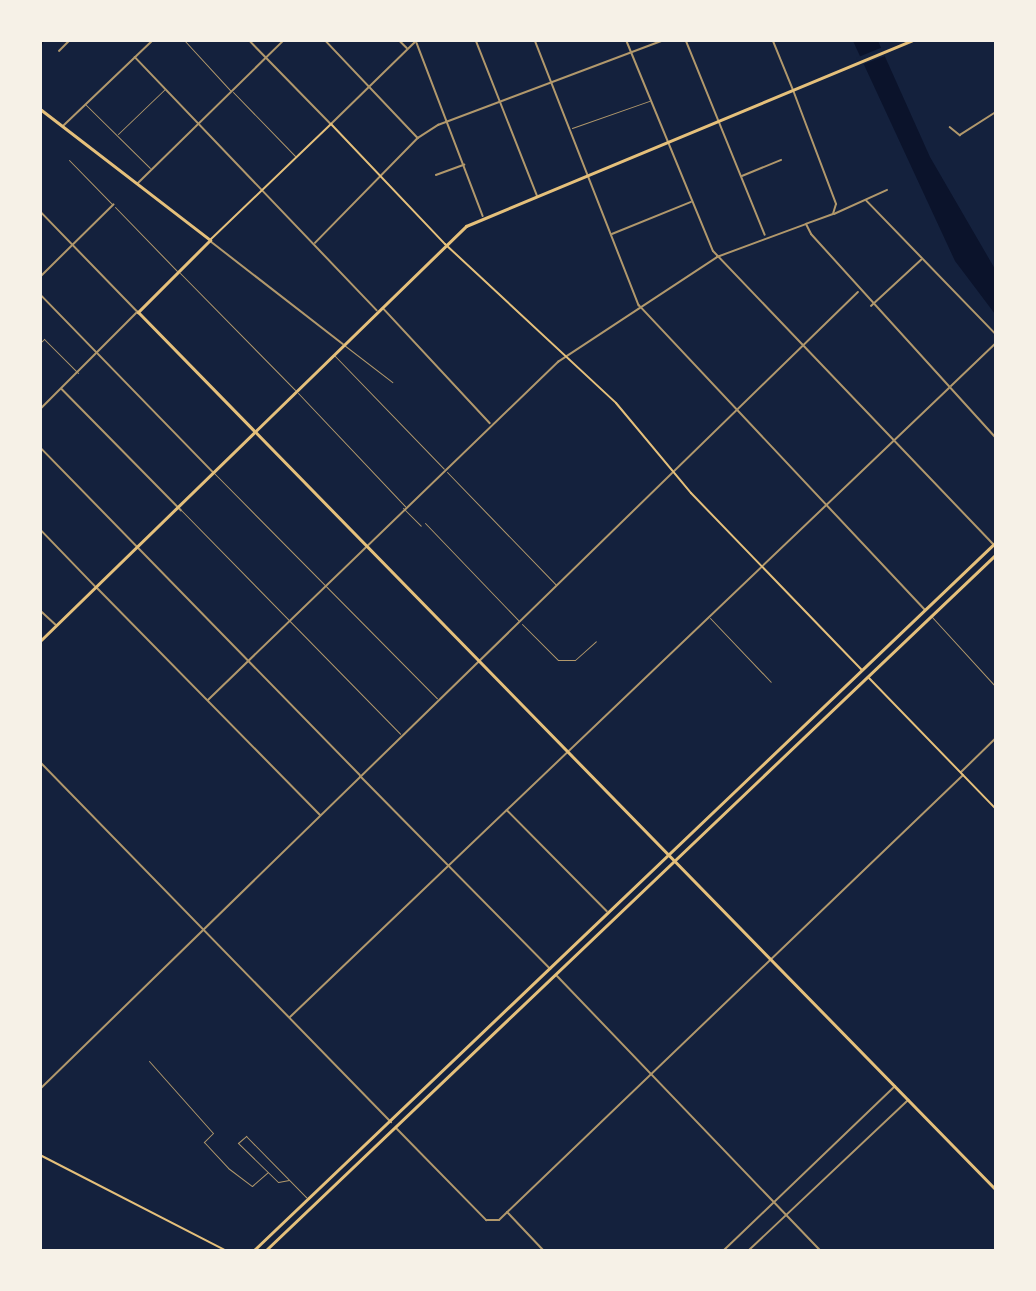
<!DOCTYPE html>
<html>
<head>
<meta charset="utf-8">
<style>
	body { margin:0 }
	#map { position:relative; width:1036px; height:1291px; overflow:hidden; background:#14213d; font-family:"Golos Text",sans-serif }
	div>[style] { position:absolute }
	.water>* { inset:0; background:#0b132b }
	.pier>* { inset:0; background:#14213d }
	.stream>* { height:1.5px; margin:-0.75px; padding:0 0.75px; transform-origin:0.75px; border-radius:0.75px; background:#0b132b }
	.service>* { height:1px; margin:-0.5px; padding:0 0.5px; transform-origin:0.5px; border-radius:0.5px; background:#b1986c }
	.minor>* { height:1.5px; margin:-0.75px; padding:0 0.75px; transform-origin:0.75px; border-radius:0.75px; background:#b1986c }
	.tertiary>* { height:2px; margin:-1px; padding:0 1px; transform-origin:1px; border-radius:1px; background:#b1986c }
	.secondary>* { height:2px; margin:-1px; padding:0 1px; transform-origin:1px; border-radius:1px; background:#e5c07b }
	.primary>* { height:3px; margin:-1.5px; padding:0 1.5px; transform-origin:1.5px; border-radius:1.5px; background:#e5c07b }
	span { translate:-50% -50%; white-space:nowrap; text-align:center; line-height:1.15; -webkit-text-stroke:4.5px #f6f1e7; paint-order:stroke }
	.frame { position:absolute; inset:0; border:42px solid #f6f1e7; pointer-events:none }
</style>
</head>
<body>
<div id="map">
	<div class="water">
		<div style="clip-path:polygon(853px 41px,878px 41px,930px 157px,995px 269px,995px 314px,955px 261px)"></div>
	</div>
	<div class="pier">
		<div style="clip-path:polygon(883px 47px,885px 56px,861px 65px,856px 58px)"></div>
	</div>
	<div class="stream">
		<div style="left:40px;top:47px;width:8px;rotate:-60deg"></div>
	</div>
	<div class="service">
		<div style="left:184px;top:40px;width:68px;rotate:47.4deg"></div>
		<div style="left:233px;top:92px;width:89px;rotate:45.9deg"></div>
		<div style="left:85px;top:104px;width:91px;rotate:44.6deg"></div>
		<div style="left:572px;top:128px;width:82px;rotate:-19.3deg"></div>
		<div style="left:118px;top:134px;width:65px;rotate:-43.8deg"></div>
		<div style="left:69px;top:160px;width:62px;rotate:45.7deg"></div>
		<div style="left:115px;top:207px;width:89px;rotate:45.9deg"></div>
		<div style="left:180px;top:273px;width:164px;rotate:45.5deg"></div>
		<div style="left:40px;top:343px;width:6px;rotate:-45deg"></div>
		<div style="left:44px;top:339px;width:48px;rotate:45deg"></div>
		<div style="left:344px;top:345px;width:61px;rotate:37.6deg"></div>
		<div style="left:334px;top:355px;width:158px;rotate:46deg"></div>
		<div style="left:298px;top:393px;width:156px;rotate:46.6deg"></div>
		<div style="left:447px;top:472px;width:157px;rotate:46deg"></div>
		<div style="left:214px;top:473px;width:317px;rotate:45.3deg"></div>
		<div style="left:403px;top:508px;width:25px;rotate:45deg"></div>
		<div style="left:181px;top:510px;width:313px;rotate:45.6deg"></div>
		<div style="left:425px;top:523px;width:136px;rotate:46.2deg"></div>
		<div style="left:932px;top:617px;width:95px;rotate:47.6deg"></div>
		<div style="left:710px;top:618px;width:88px;rotate:46.4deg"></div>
		<div style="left:522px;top:624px;width:51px;rotate:45deg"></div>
		<div style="left:558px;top:660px;width:17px"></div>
		<div style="left:575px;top:660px;width:28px;rotate:-42deg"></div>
		<div style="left:149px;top:1061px;width:96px;rotate:48.4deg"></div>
		<div style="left:213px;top:1133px;width:13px;rotate:135deg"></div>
		<div style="left:204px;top:1142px;width:35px;rotate:47deg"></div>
		<div style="left:228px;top:1168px;width:30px;rotate:37deg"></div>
		<div style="left:252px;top:1186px;width:21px;rotate:-41deg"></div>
		<div style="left:289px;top:1180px;width:11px;rotate:170deg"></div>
		<div style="left:278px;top:1182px;width:56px;rotate:-135.7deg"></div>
		<div style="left:238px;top:1143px;width:11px;rotate:-41deg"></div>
		<div style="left:246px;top:1136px;width:86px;rotate:45.5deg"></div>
	</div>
	<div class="minor">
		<div style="left:249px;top:40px;width:117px;rotate:45.7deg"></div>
		<div style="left:331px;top:124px;width:119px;rotate:-44.3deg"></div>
		<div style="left:325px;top:40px;width:135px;rotate:46.5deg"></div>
		<div style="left:399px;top:40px;width:11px;rotate:45deg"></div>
		<div style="left:476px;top:40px;width:167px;rotate:68.5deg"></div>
		<div style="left:535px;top:40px;width:285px;rotate:68.6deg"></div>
		<div style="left:639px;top:305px;width:417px;rotate:46.8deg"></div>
		<div style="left:686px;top:40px;width:210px;rotate:67.9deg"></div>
		<div style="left:773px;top:40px;width:53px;rotate:67.8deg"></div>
		<div style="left:417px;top:43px;width:185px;rotate:69.1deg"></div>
		<div style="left:59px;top:51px;width:16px;rotate:-45deg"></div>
		<div style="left:135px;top:57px;width:350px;rotate:46.3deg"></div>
		<div style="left:63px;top:126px;width:124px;rotate:-43.7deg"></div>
		<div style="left:950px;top:127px;width:13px;rotate:39deg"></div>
		<div style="left:960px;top:135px;width:43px;rotate:-32.6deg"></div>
		<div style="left:436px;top:175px;width:30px;rotate:-20deg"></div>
		<div style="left:742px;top:176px;width:42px;rotate:-22.3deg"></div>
		<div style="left:138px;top:183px;width:204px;rotate:-44.4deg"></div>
		<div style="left:866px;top:200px;width:187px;rotate:45.9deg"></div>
		<div style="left:40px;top:211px;width:141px;rotate:45.9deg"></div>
		<div style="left:138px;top:312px;width:139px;rotate:135deg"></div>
		<div style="left:834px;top:214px;width:58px;rotate:-24.4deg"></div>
		<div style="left:612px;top:234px;width:85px;rotate:-22.1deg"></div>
		<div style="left:315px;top:243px;width:147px;rotate:-45.6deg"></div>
		<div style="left:418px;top:138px;width:24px;rotate:-33deg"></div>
		<div style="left:438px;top:125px;width:241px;rotate:-20.6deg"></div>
		<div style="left:40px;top:277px;width:103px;rotate:-44.6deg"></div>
		<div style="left:40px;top:294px;width:248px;rotate:45.8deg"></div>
		<div style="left:871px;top:306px;width:68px;rotate:-42.6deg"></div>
		<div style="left:383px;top:308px;width:157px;rotate:47.1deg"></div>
		<div style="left:951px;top:386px;width:62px;rotate:-43.7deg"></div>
		<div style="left:62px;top:389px;width:170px;rotate:45.5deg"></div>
		<div style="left:40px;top:447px;width:458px;rotate:45.7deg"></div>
		<div style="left:40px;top:529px;width:79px;rotate:46deg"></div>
		<div style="left:40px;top:610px;width:21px;rotate:43deg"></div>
		<div style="left:208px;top:700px;width:487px;rotate:-44deg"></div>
		<div style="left:558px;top:362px;width:191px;rotate:-33.4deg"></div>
		<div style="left:717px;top:257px;width:95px;rotate:-20.3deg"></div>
		<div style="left:507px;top:810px;width:142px;rotate:45.3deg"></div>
	</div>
	<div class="tertiary">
		<div style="left:626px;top:40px;width:228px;rotate:67.6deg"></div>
		<div style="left:713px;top:251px;width:405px;rotate:46.3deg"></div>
		<div style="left:793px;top:90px;width:122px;rotate:69.3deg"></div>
		<div style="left:836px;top:204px;width:10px;rotate:107deg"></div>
		<div style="left:833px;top:214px;width:29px;rotate:160deg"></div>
		<div style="left:806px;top:224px;width:11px;rotate:63deg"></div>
		<div style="left:811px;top:234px;width:275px;rotate:47.8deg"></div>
		<div style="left:210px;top:241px;width:168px;rotate:37.8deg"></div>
		<div style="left:96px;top:587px;width:320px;rotate:45.5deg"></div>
		<div style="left:40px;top:762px;width:503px;rotate:45.73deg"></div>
		<div style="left:961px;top:772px;width:49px;rotate:-44.2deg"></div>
		<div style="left:360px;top:776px;width:271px;rotate:45.4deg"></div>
		<div style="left:557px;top:976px;width:380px;rotate:46.2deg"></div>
		<div style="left:290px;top:1017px;width:911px;rotate:-43.67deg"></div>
		<div style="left:40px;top:1089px;width:1142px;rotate:-44.26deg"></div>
		<div style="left:396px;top:1128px;width:129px;rotate:45.6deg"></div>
		<div style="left:486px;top:1220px;width:13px"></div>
		<div style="left:499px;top:1220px;width:643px;rotate:-43.8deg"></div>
		<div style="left:507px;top:1212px;width:52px;rotate:46.5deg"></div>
		<div style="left:724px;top:1250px;width:237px;rotate:-43.8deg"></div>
		<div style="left:749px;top:1250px;width:219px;rotate:-43.3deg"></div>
	</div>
	<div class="secondary">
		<div style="left:210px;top:240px;width:168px;rotate:-43.8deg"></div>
		<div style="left:331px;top:124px;width:166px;rotate:46.5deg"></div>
		<div style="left:445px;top:244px;width:233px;rotate:42.9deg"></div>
		<div style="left:616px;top:403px;width:117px;rotate:50.2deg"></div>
		<div style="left:691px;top:493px;width:246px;rotate:46deg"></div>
		<div style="left:868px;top:677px;width:184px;rotate:45.9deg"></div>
		<div style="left:40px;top:1155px;width:208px;rotate:27.2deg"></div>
	</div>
	<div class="primary">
		<div style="left:40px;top:109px;width:215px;rotate:37.6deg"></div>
		<div style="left:210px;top:240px;width:102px;rotate:135deg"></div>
		<div style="left:138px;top:312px;width:1228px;rotate:45.66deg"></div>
		<div style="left:40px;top:641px;width:595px;rotate:-44.25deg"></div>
		<div style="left:466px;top:226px;width:483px;rotate:-22.6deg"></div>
		<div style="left:254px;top:1250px;width:1026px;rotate:-43.66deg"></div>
		<div style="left:266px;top:1250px;width:1009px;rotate:-43.63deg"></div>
	</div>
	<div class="frame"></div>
</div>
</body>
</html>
